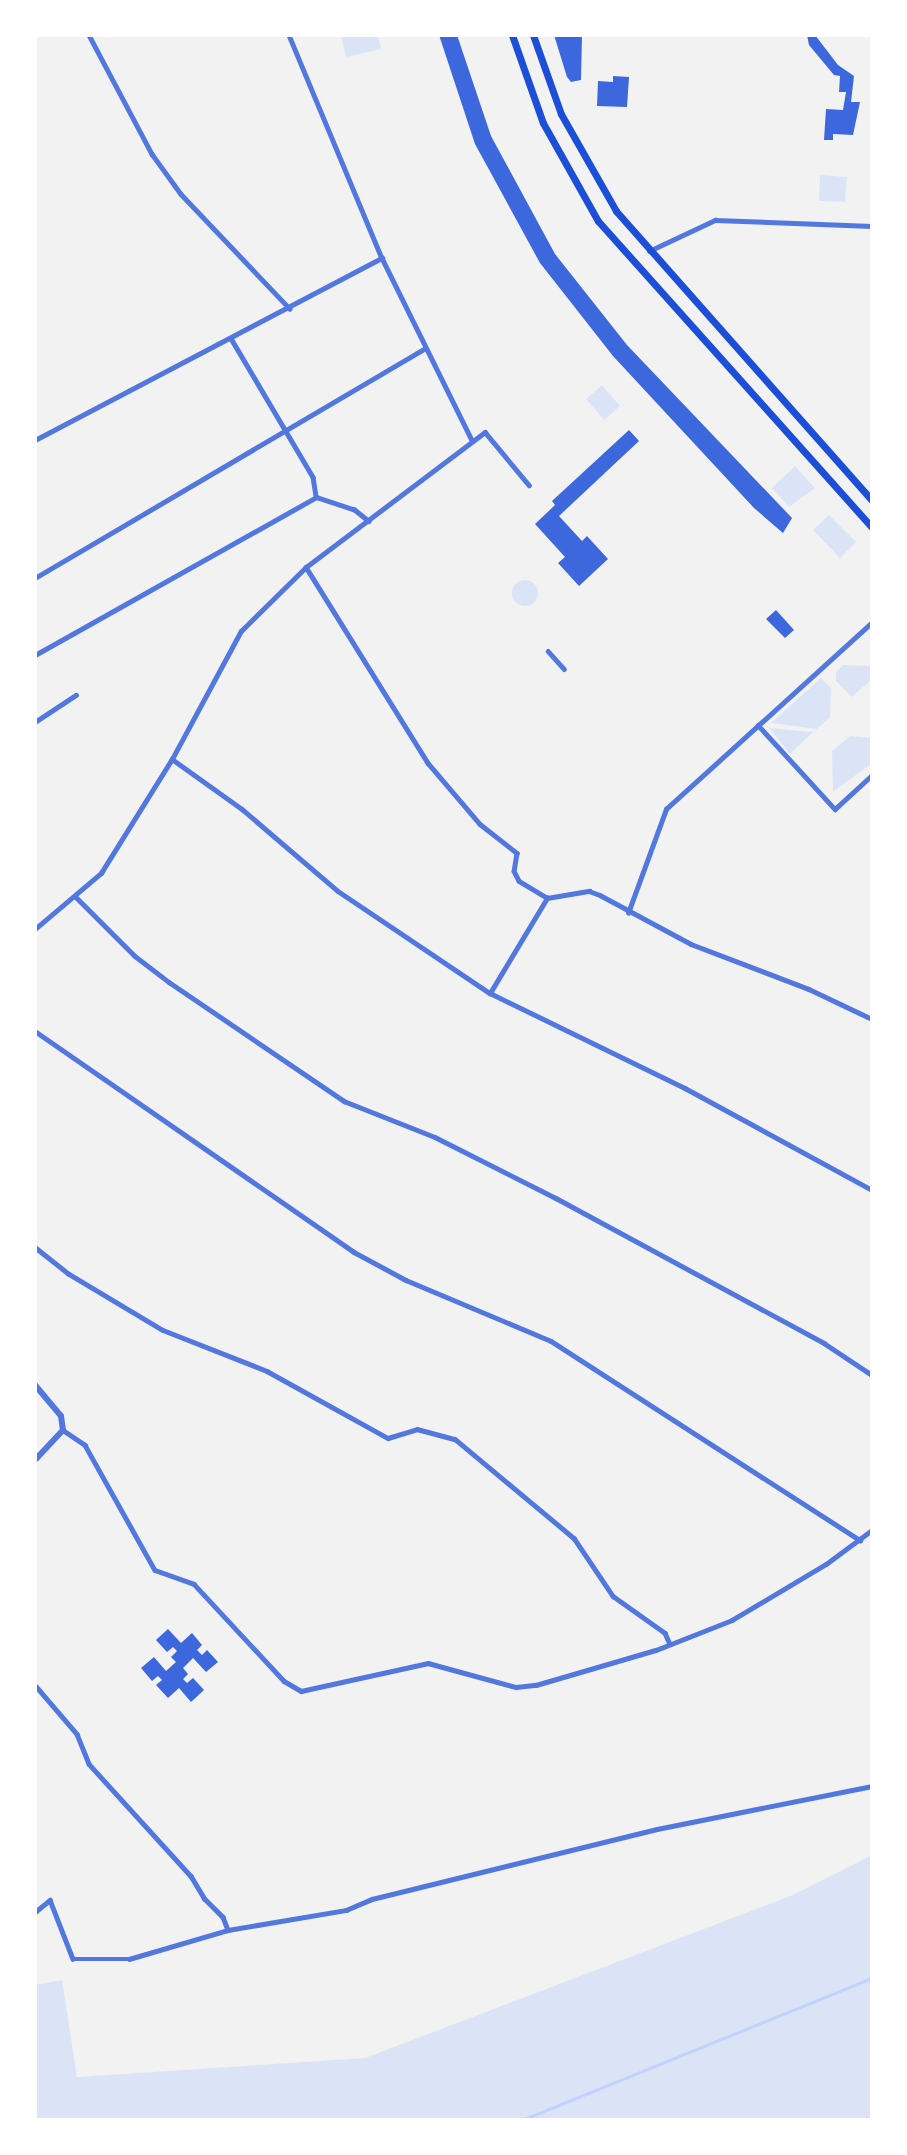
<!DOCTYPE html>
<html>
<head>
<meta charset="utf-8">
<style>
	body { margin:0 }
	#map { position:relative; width:907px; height:2155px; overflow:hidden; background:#f2f2f2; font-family:"IBM Plex Serif",serif }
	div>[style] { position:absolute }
	.green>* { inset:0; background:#dbe4f7 }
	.round { border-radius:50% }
	.stream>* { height:2.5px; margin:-1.25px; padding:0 1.25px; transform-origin:1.25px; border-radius:1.25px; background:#bfd3fe }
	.building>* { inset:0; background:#3d67dc }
	.minor>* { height:4.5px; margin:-2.25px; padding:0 2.25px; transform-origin:2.25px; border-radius:2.25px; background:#5277de }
	.tertiary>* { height:6px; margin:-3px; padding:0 3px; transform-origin:3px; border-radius:3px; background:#5277de }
	.secondary>* { height:7px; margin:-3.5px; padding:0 3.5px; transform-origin:3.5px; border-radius:3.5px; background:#1d4ed8 }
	span { translate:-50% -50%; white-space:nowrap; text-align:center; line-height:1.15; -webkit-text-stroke:7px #fff; paint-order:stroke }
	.frame { position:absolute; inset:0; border:37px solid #fff; pointer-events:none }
</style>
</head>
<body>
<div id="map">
	<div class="green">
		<div style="clip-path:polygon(341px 35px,378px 35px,381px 49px,346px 57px)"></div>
		<div style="clip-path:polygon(820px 175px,847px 177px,845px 202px,819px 201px)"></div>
		<div style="clip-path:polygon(602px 385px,620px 406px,604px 420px,586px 399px)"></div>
		<div style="clip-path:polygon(795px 466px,815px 488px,789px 507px,772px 488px)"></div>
		<div style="clip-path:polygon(829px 515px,856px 542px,840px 558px,813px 530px)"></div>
		<div class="round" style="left:512px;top:580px;width:26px;height:26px"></div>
		<div style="clip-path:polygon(843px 665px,872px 666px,872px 679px,852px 697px,836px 681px,836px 672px)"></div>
		<div style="clip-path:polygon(821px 678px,831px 688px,830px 717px,817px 729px,771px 723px)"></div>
		<div style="clip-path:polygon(769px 728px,813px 732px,790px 754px)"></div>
		<div style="clip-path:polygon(850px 736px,872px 738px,872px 763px,833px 792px,832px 751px)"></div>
		<div style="clip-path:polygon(872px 1855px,872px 2120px,35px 2120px,35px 1985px,62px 1980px,77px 2077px,365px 2058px,793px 1895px)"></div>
	</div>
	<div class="stream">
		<div style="left:522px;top:2120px;width:378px;rotate:-22.1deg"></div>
	</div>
	<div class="building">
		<div style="clip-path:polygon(439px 35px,457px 35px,491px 136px,555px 254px,627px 345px,792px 518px,783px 533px,754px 508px,613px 356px,540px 263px,475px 144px)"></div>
		<div style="clip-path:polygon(554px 35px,582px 35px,581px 80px,571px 82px,567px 77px)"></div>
		<div style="clip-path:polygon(807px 35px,815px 35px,838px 65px,854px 76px,851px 102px,860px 102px,853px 135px,833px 134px,833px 140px,824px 140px,826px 109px,843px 110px,846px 92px,839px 92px,840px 76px,834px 75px,809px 45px)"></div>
		<div style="clip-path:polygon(613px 76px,629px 77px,627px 107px,597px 106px,598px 81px,613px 82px)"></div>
		<div style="clip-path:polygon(629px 430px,639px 441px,559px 516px,582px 541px,587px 536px,608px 559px,579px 586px,558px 563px,565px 557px,535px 524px,555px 505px,552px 501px)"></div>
		<div style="clip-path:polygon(776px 610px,794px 630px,785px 638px,766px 619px)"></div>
		<div style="clip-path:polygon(168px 1629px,181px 1643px,192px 1633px,202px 1645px,197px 1650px,202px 1655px,207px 1650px,218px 1662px,206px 1672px,193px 1658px,183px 1668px,188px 1674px,183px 1679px,187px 1683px,193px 1678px,204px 1690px,191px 1702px,179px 1688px,168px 1698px,156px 1685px,162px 1680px,158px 1676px,152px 1681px,141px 1668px,154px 1657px,166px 1671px,176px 1662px,171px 1657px,177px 1651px,173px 1647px,167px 1652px,156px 1640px)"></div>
	</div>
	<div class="minor">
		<div style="left:89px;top:35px;width:135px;rotate:62.1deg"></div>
		<div style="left:152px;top:154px;width:49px;rotate:54.1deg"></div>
		<div style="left:181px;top:194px;width:158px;rotate:46.5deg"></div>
		<div style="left:289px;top:35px;width:242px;rotate:67.4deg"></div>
		<div style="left:382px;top:258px;width:203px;rotate:63.7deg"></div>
		<div style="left:649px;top:251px;width:73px;rotate:-25.2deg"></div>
		<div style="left:715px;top:220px;width:157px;rotate:2.2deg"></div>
		<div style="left:232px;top:340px;width:159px;rotate:59.4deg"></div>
		<div style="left:313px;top:477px;width:20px;rotate:81deg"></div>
		<div style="left:35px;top:440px;width:392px;rotate:-27.7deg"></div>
		<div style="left:316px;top:497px;width:40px;rotate:18deg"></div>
		<div style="left:354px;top:509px;width:19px;rotate:39deg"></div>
		<div style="left:306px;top:567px;width:231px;rotate:58.1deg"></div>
		<div style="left:428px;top:763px;width:80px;rotate:49.6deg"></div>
		<div style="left:480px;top:824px;width:47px;rotate:38.1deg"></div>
		<div style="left:517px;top:853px;width:18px;rotate:99deg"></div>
		<div style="left:514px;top:871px;width:11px;rotate:63deg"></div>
		<div style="left:519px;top:881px;width:33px;rotate:31deg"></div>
		<div style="left:547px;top:898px;width:43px;rotate:-9.5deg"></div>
		<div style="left:589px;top:891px;width:12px;rotate:20deg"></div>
		<div style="left:600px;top:895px;width:103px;rotate:28.3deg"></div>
		<div style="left:691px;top:944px;width:126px;rotate:20.9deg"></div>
		<div style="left:809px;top:989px;width:70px;rotate:25.5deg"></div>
		<div style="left:35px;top:578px;width:451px;rotate:-30.5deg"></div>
		<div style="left:548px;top:651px;width:24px;rotate:48deg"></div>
		<div style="left:35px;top:655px;width:322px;rotate:-29.3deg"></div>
		<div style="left:35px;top:722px;width:49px;rotate:-33.4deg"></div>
		<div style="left:758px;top:725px;width:114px;rotate:47.5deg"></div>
		<div style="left:835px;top:809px;width:50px;rotate:-42.6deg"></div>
		<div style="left:172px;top:759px;width:86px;rotate:35.5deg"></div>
		<div style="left:242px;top:809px;width:126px;rotate:40.5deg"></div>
		<div style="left:338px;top:891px;width:183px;rotate:33.9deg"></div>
		<div style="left:490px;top:993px;width:217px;rotate:26deg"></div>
		<div style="left:685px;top:1088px;width:213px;rotate:28.6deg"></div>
		<div style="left:76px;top:897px;width:83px;rotate:45deg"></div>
		<div style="left:135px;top:956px;width:43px;rotate:37.4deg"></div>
		<div style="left:169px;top:982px;width:212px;rotate:34.2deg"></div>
		<div style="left:344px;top:1101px;width:98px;rotate:21.6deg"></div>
		<div style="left:435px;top:1137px;width:136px;rotate:26.8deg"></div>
		<div style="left:556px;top:1198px;width:305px;rotate:28.4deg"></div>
		<div style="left:824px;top:1343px;width:58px;rotate:33.7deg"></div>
		<div style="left:628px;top:913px;width:111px;rotate:-69.9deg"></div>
		<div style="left:666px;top:809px;width:278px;rotate:-42.2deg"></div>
		<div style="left:35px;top:929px;width:87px;rotate:-40.3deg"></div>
		<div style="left:101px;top:873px;width:134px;rotate:-58.1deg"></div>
		<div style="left:172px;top:759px;width:145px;rotate:-61.7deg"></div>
		<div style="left:241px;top:631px;width:91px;rotate:-44.6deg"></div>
		<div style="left:306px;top:567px;width:224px;rotate:-37deg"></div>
		<div style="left:485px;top:432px;width:69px;rotate:50.3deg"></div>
		<div style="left:490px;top:993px;width:111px;rotate:-59deg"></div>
		<div style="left:35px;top:1031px;width:388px;rotate:34.7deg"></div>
		<div style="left:354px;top:1252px;width:59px;rotate:28.3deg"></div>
		<div style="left:406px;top:1280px;width:157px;rotate:22.8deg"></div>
		<div style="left:551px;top:1341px;width:368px;rotate:32.8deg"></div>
		<div style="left:35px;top:1247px;width:43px;rotate:38.5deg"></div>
		<div style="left:69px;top:1274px;width:109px;rotate:30.8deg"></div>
		<div style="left:163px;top:1330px;width:112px;rotate:21.5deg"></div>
		<div style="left:267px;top:1371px;width:138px;rotate:29deg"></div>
		<div style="left:388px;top:1438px;width:30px;rotate:-17deg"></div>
		<div style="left:417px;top:1429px;width:39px;rotate:15deg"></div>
		<div style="left:455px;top:1439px;width:155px;rotate:39.8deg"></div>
		<div style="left:574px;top:1538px;width:70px;rotate:56.1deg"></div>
		<div style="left:613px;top:1596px;width:64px;rotate:35.4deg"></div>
		<div style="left:665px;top:1633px;width:12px;rotate:66deg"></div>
		<div style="left:63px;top:1430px;width:27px;rotate:34deg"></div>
		<div style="left:85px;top:1445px;width:143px;rotate:60.8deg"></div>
		<div style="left:155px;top:1570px;width:41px;rotate:19.7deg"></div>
		<div style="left:194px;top:1584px;width:132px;rotate:47.1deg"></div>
		<div style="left:284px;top:1681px;width:20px;rotate:30deg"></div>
		<div style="left:301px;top:1691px;width:130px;rotate:-12.4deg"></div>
		<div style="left:428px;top:1663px;width:91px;rotate:15.3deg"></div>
		<div style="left:516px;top:1687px;width:20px;rotate:-6deg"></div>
		<div style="left:536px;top:1685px;width:125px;rotate:-16.3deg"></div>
		<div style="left:656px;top:1650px;width:82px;rotate:-21.5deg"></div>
		<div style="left:732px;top:1620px;width:109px;rotate:-30.8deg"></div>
		<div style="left:826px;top:1564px;width:57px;rotate:-36.5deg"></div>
		<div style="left:35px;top:1685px;width:65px;rotate:49.4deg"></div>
		<div style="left:77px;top:1734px;width:32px;rotate:68deg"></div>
		<div style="left:89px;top:1764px;width:151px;rotate:47.7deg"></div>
		<div style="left:191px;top:1876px;width:26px;rotate:59deg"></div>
		<div style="left:204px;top:1898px;width:27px;rotate:45deg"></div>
		<div style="left:223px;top:1917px;width:14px;rotate:69deg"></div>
		<div style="left:35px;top:1912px;width:19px;rotate:-39deg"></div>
		<div style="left:50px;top:1900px;width:63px;rotate:68.7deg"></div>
		<div style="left:73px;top:1959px;width:56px"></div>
		<div style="left:129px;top:1959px;width:103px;rotate:-16.3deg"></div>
		<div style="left:228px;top:1930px;width:120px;rotate:-9.6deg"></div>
		<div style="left:346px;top:1910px;width:28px;rotate:-23deg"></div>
		<div style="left:372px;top:1899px;width:293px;rotate:-13.8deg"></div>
		<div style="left:657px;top:1829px;width:219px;rotate:-11.3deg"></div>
	</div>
	<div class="tertiary">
		<div style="left:35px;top:1385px;width:40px;rotate:50deg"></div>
		<div style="left:61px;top:1416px;width:14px;rotate:82deg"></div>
		<div style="left:63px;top:1430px;width:41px;rotate:133deg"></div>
	</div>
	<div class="secondary">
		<div style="left:512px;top:35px;width:93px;rotate:70.6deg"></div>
		<div style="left:543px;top:123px;width:112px;rotate:60.7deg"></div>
		<div style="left:598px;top:221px;width:411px;rotate:48.2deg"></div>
		<div style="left:533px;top:35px;width:84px;rotate:70.5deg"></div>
		<div style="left:561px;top:114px;width:112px;rotate:60.4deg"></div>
		<div style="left:616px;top:211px;width:386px;rotate:48.5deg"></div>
	</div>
	<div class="frame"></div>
</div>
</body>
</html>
